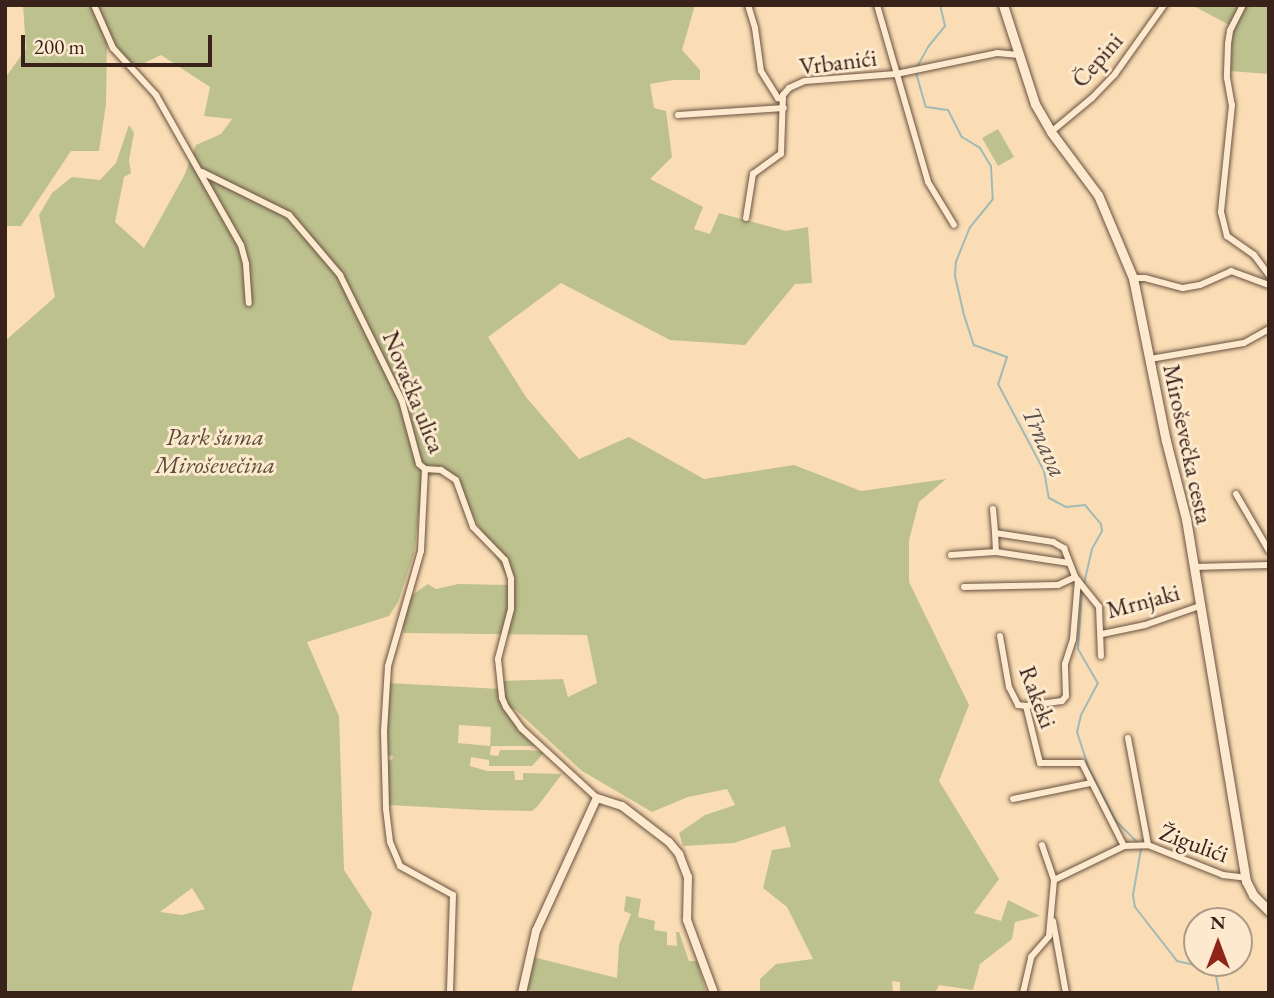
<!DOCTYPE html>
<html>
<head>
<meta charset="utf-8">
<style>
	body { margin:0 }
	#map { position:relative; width:1274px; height:998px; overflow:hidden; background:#faddb4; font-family:"EB Garamond",serif }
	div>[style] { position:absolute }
	.green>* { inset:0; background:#bdc18e }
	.stream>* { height:2px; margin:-1px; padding:0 1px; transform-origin:1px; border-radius:1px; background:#a1bab6 }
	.roads { filter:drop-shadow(0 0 2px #695140) drop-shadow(0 0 2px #695140) }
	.minor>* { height:6px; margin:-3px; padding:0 3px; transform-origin:3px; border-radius:3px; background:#fce9ce }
	.tertiary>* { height:8px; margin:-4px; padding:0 4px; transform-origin:4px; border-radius:4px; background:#fce9ce }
	.secondary>* { height:9px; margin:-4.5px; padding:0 4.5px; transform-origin:4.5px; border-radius:4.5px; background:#fce9ce }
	span { translate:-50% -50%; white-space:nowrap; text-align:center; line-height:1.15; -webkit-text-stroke:6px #fce9ce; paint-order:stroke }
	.street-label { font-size:24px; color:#39221a }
	.park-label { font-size:24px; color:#5a4a37; font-style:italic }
	.water-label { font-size:26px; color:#585049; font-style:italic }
	.frame { position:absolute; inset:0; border:7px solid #39221a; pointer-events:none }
	.north { position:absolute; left:1183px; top:907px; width:70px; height:70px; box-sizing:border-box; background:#fce9ce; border:2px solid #ae9986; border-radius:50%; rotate:0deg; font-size:19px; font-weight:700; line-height:28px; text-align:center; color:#39221a }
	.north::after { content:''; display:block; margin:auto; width:24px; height:32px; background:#8f2418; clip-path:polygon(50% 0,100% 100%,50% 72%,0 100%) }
	.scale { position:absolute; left:21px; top:35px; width:191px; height:32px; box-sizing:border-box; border:4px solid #39221a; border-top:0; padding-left:9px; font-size:21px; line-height:24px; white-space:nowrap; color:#39221a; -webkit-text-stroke:5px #fce9ce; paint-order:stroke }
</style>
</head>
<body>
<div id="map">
	<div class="green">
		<div style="clip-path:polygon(evenodd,23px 5px,695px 5px,682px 50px,700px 70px,700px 80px,673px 80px,650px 84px,654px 108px,666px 111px,672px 157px,650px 179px,703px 207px,694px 229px,710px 234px,719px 213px,786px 231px,808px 227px,812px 283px,795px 284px,745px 345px,670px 340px,561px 283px,488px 337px,526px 397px,579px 459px,629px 437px,704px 479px,794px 465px,861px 491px,946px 479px,919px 502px,909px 540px,909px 582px,969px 705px,939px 781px,999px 879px,974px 913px,1001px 921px,1008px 900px,1040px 916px,1015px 922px,1012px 939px,980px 964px,973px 990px,939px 985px,935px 993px,900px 993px,900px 982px,892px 981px,893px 993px,760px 993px,760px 979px,776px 964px,813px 959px,787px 907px,763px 888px,772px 850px,791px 847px,785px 826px,734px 843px,683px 846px,679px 833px,705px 815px,735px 805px,727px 789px,688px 797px,652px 812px,582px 771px,516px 710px,503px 705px,512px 721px,537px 746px,491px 746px,490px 755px,498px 756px,500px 750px,528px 750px,544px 752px,543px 754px,532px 766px,489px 766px,489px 760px,471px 757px,470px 766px,487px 771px,514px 771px,515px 780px,523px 780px,523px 773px,562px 774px,537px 807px,532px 811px,481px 810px,389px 805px,387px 760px,392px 760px,393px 756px,387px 755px,388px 683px,501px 689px,503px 681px,563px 679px,568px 697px,597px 683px,587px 635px,404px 633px,399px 615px,412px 595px,428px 584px,436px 589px,458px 584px,511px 585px,449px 472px,423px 477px,414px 554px,398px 602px,389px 616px,307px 642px,339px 716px,344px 870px,372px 913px,351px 993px,5px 993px,5px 341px,55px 297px,39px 215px,52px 193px,72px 177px,100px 180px,116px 163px,129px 125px,134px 133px,129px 160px,131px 173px,124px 177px,115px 222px,144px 248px,184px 176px,196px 145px,221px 134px,232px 119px,204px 116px,210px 87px,161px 55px,136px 67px,107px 40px,106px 104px,99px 151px,71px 151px,21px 226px,5px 226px,5px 78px,26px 49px,23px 5px,459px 725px,491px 727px,490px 746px,458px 743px,459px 725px,23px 5px,192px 888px,205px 909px,182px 915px,160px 912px,192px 888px)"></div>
		<div style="clip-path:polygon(1192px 5px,1269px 5px,1269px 74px,1230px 71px,1233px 27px)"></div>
		<div style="clip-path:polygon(998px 129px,1014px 157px,998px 166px,982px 138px)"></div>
		<div style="clip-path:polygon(626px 896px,641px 899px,638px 917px,655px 921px,654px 930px,667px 932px,667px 945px,677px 946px,676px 932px,679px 932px,689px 961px,697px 961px,706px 993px,541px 993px,525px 989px,533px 957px,617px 978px,619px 945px,631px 914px,624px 911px)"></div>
	</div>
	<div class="stream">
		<div style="left:917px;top:67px;width:23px;rotate:-61deg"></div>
		<div style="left:928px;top:47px;width:27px;rotate:-51deg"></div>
		<div style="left:945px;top:26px;width:22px;rotate:-103deg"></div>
		<div style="left:916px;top:73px;width:35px;rotate:74deg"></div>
		<div style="left:926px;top:107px;width:22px;rotate:8deg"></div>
		<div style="left:948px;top:110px;width:30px;rotate:63deg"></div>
		<div style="left:962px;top:137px;width:21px;rotate:31deg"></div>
		<div style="left:980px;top:148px;width:21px;rotate:59deg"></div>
		<div style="left:991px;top:166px;width:33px;rotate:87deg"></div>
		<div style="left:993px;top:199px;width:36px;rotate:129deg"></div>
		<div style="left:970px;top:227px;width:37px;rotate:112deg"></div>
		<div style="left:956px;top:261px;width:15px;rotate:94deg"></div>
		<div style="left:955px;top:276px;width:37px;rotate:77deg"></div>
		<div style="left:963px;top:312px;width:35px;rotate:72deg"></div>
		<div style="left:974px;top:345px;width:35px;rotate:20deg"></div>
		<div style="left:1007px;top:357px;width:28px;rotate:108deg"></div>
		<div style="left:998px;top:384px;width:98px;rotate:62.1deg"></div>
		<div style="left:1044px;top:471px;width:27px;rotate:80deg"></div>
		<div style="left:1049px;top:498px;width:19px;rotate:28deg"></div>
		<div style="left:1066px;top:507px;width:19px;rotate:-6deg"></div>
		<div style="left:1085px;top:505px;width:25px;rotate:50deg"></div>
		<div style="left:1101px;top:524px;width:7px;rotate:82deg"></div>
		<div style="left:1102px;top:531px;width:21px;rotate:119deg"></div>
		<div style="left:1092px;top:549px;width:35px;rotate:103deg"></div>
		<div style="left:1082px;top:589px;width:60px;rotate:93.8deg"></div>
		<div style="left:1078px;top:649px;width:39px;rotate:60deg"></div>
		<div style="left:1098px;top:683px;width:36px;rotate:118deg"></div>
		<div style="left:1081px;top:715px;width:17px;rotate:103deg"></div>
		<div style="left:1077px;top:732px;width:39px;rotate:72deg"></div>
		<div style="left:1089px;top:769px;width:59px;rotate:62.6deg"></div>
		<div style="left:1116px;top:821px;width:33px;rotate:45deg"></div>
		<div style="left:1141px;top:849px;width:47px;rotate:99.9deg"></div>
		<div style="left:1133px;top:895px;width:12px;rotate:81deg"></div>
		<div style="left:1135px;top:907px;width:68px;rotate:52.1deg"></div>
		<div style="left:1177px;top:961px;width:39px;rotate:13deg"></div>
		<div style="left:1215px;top:970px;width:23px;rotate:80deg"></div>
	</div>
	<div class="roads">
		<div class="minor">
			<div style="left:94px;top:5px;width:47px;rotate:66.2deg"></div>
			<div style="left:113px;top:48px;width:64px;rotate:47.5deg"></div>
			<div style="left:156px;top:95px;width:172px;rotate:60.5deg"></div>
			<div style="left:241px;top:245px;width:20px;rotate:75deg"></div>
			<div style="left:246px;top:264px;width:39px;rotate:86deg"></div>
			<div style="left:748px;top:5px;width:24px;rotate:73deg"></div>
			<div style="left:755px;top:28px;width:43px;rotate:82.1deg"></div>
			<div style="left:761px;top:71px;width:32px;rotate:58deg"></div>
			<div style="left:778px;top:98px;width:5px;rotate:11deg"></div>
			<div style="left:877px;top:5px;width:184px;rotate:73.9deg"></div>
			<div style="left:928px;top:182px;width:50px;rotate:58.8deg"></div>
			<div style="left:1243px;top:5px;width:29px;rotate:117deg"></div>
			<div style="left:1230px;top:31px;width:13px;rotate:99deg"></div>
			<div style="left:1228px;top:44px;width:34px;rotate:92deg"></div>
			<div style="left:1227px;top:78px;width:27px;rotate:80deg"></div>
			<div style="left:1232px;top:105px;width:108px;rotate:95.9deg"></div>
			<div style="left:1221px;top:212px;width:25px;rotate:76deg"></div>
			<div style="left:1227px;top:236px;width:33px;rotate:35deg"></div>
			<div style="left:1254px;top:255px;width:25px;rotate:53deg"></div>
			<div style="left:678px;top:115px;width:106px;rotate:-3.8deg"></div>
			<div style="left:1051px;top:132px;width:53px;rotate:-39.7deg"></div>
			<div style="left:1092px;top:98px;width:33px;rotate:-46deg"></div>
			<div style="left:1115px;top:74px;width:85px;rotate:-54.6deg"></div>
			<div style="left:202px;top:172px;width:97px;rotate:26.3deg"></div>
			<div style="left:289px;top:215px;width:79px;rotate:49.6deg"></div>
			<div style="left:340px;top:275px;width:140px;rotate:63.8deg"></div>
			<div style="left:402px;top:401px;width:65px;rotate:74.9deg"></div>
			<div style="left:419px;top:464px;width:8px;rotate:40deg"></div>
			<div style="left:425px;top:469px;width:16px;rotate:4deg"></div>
			<div style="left:441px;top:470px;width:18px;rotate:34deg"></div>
			<div style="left:456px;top:480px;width:50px;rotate:70.1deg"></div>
			<div style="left:473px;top:527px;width:46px;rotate:45.9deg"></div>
			<div style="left:505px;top:560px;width:20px;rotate:72deg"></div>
			<div style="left:511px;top:579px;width:30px;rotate:90deg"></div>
			<div style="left:511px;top:609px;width:52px;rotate:104.6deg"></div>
			<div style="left:498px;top:659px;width:39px;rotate:84deg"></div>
			<div style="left:502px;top:698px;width:10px;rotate:66deg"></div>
			<div style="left:506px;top:707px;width:26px;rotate:54deg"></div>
			<div style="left:521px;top:728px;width:103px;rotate:42.6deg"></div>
			<div style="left:746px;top:218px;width:45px;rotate:-81deg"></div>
			<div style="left:753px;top:174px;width:34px;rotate:-36deg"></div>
			<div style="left:781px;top:154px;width:59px;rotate:-88.1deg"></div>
			<div style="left:783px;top:95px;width:9px;rotate:-49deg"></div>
			<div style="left:789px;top:88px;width:17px;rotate:-24deg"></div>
			<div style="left:805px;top:81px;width:91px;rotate:-4.4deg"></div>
			<div style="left:896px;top:74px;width:103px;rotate:-11.7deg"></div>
			<div style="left:997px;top:53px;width:22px;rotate:5deg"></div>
			<div style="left:1133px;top:278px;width:12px"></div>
			<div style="left:1145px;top:278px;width:39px;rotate:15deg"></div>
			<div style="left:1183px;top:288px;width:17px;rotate:-10deg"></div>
			<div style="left:1200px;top:285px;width:34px;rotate:-24deg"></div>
			<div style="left:1231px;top:271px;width:40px;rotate:20.2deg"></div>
			<div style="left:1150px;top:359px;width:95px;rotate:-9.7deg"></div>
			<div style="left:1244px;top:343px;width:29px;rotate:-29deg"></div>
			<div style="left:425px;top:469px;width:82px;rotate:92.8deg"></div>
			<div style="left:421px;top:551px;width:120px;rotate:106deg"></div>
			<div style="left:388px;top:666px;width:65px;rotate:93.5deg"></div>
			<div style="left:384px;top:731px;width:78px;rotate:88.5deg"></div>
			<div style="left:386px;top:809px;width:33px;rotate:83deg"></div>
			<div style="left:390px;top:842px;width:26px;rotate:67deg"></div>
			<div style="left:400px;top:866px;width:60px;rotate:28.7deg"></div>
			<div style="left:453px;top:895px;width:98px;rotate:91.8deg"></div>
			<div style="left:1236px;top:494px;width:66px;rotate:59.9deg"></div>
			<div style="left:993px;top:509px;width:24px;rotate:85deg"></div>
			<div style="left:995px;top:533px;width:59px;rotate:8.8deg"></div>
			<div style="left:1053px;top:542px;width:13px;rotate:29deg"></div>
			<div style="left:1064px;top:548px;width:31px;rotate:69deg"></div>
			<div style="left:1075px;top:577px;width:38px;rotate:51deg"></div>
			<div style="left:1099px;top:607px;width:49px;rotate:87.7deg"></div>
			<div style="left:995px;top:533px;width:19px;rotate:87deg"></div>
			<div style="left:951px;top:555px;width:45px;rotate:-3.8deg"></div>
			<div style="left:996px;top:552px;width:74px;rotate:8.6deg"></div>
			<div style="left:1194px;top:567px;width:75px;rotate:-1.5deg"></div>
			<div style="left:964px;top:587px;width:94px;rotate:-1.2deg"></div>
			<div style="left:1058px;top:585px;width:19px;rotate:-25deg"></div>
			<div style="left:1102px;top:634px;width:44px;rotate:-11.8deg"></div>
			<div style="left:1145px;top:625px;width:58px;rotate:-19.1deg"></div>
			<div style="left:1000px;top:636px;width:52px;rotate:80deg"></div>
			<div style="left:1009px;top:687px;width:20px;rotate:63deg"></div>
			<div style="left:1018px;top:705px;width:8px;rotate:7deg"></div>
			<div style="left:1026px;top:706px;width:59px;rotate:76.2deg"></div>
			<div style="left:1040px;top:763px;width:42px"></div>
			<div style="left:1082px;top:763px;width:93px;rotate:63.2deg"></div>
			<div style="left:1026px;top:706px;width:36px;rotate:-8deg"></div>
			<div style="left:1062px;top:701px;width:6px;rotate:-51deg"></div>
			<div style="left:1066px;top:696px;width:32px;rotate:-92deg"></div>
			<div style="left:1065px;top:664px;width:26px;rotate:-72deg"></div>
			<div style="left:1073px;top:639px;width:59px;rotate:-85.2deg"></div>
			<div style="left:1128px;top:738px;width:109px;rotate:79.4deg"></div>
			<div style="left:1013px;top:799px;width:80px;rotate:-11.6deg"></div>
			<div style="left:1042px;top:845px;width:37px;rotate:71deg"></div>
			<div style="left:1054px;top:880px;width:78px;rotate:-25.9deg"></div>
			<div style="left:1124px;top:846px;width:24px;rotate:-2deg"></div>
			<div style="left:1148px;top:845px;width:81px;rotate:21.8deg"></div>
			<div style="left:1223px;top:875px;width:23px;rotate:7deg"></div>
			<div style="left:1053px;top:921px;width:73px;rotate:79.8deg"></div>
			<div style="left:1023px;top:993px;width:37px;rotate:-77deg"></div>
			<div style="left:1031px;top:957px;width:28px;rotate:-49deg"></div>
			<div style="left:1049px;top:936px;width:56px;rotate:-84.9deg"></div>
		</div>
		<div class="tertiary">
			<div style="left:522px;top:993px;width:64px;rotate:-77.3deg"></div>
			<div style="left:536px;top:931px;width:146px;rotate:-65.4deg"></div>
			<div style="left:597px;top:798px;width:26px;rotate:18deg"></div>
			<div style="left:622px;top:806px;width:59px;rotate:37.5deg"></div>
			<div style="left:669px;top:842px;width:16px;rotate:50deg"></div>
			<div style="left:679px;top:854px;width:25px;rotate:69deg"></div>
			<div style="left:688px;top:877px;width:43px;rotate:91.3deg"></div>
			<div style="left:687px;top:920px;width:78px;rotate:69.7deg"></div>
		</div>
		<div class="secondary">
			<div style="left:1003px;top:5px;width:104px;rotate:72.1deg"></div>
			<div style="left:1035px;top:104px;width:32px;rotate:60deg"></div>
			<div style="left:1051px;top:132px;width:79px;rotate:53.3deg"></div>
			<div style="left:1098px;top:195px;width:90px;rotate:67.1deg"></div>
			<div style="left:1133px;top:278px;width:166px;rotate:78.6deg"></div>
			<div style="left:1166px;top:441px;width:81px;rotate:75.6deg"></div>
			<div style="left:1186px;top:519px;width:367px;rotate:80.6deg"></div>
			<div style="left:1246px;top:881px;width:16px;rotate:63deg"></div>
			<div style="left:1253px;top:895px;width:23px;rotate:45deg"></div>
		</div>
	</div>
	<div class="street-label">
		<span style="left:1097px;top:60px;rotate:-49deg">Čepini</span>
		<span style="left:838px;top:62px;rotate:-7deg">Vrbanići</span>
		<span style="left:414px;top:392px;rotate:68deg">Novačka ulica</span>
		<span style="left:1188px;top:444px;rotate:78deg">Miroševečka cesta</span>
		<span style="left:1143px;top:601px;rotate:-15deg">Mrnjaki</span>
		<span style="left:1038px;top:697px;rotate:69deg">Rakeki</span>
		<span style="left:1194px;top:843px;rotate:20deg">Žigulići</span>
	</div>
	<div class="park-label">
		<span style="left:215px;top:451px">Park šuma<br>Miroševečina</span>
	</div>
	<div class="water-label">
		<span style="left:1044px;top:442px;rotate:66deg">Trnava</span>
	</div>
	<div class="frame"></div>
	<div class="north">N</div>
	<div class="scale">200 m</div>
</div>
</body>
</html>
